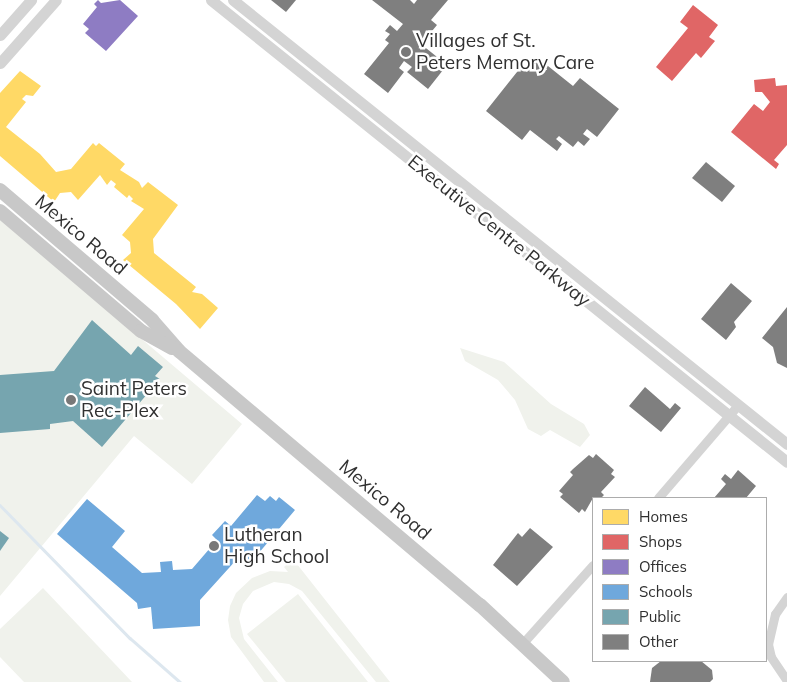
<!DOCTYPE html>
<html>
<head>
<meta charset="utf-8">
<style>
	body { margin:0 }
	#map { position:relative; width:787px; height:682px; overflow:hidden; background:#fff; font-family:Mulish,sans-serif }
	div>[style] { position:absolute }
	.green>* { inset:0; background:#f0f2ec }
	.homes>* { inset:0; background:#ffd966 }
	.shops>* { inset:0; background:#e06666 }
	.offices>* { inset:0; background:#8e7cc3 }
	.schools>* { inset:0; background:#6fa8dc }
	.public>* { inset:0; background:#76a5af }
	.stream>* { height:2.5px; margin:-1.25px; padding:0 1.25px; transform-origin:1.25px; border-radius:1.25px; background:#dde7ef }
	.building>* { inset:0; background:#7f7f7f }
	.minor>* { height:9px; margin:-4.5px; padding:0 4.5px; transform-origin:4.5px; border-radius:4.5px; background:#d4d4d4 }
	.tertiary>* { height:11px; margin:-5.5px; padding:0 5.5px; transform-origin:5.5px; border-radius:5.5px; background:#d4d4d4 }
	.primary>* { height:14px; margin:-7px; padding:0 7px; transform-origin:7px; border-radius:7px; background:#c8c8c8 }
	.dots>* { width:14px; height:14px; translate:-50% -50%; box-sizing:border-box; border:2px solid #fff; border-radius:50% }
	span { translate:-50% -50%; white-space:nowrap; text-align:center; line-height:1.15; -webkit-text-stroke:5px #fff; paint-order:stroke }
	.poi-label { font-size:19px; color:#303030 }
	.left { translate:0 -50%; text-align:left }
	.street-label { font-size:19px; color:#303030 }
	.legend { position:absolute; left:592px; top:497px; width:175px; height:165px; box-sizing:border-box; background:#fff; border:1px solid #acacac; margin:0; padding:6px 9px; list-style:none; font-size:15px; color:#303030 }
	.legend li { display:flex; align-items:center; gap:10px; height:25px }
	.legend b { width:25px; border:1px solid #acacac }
</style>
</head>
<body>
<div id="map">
	<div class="green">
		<div style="clip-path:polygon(0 219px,242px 424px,192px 484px,134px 436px,0 596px)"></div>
		<div style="clip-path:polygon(460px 348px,504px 362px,551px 404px,584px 424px,590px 435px,580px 447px,550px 430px,541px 436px,528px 429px,515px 400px,498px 380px,465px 361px)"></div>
		<div style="clip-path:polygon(293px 559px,390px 682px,376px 682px,302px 591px,289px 584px,274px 582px,253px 591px,243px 604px,239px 618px,244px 639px,278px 682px,264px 682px,231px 637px,228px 620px,230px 606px,236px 593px,252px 578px,270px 571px,288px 572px,284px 567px)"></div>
		<div style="clip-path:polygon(43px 588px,132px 682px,24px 682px,0 657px,0 629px)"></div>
		<div style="clip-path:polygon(298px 594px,368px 682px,286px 682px,247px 634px)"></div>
	</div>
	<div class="homes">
		<div style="clip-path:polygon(20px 71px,41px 86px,33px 96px,26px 95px,22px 99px,26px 102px,6px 127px,40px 154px,56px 172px,71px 169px,93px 143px,96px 146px,99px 143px,125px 164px,120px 170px,139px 182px,142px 188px,148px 182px,178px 205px,153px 239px,154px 253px,196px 287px,192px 292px,202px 294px,218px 308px,200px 329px,176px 304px,123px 260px,131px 253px,130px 242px,122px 235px,144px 209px,131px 201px,133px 199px,129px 195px,127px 198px,114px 187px,116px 184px,111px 180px,107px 185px,100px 175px,78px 200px,71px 192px,60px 193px,54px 202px,0 156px,0 93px)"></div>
	</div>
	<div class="shops">
		<div style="clip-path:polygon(693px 5px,718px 25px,709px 37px,715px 41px,701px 58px,696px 53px,672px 81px,656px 67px,688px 28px,680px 22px)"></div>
		<div style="clip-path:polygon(775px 78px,776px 86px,787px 85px,787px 145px,774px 160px,779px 164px,776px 169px,731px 132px,754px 104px,763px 111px,770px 102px,762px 92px,755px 92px,754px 80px)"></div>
	</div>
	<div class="offices">
		<div style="clip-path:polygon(98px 0,101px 3px,120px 0,138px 16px,106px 51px,85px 33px,89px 29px,83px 24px,97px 7px,94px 4px)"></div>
	</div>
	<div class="schools">
		<div style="clip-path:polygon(257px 495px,265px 501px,270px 496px,276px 501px,279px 497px,295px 510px,248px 566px,238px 558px,200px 600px,200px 626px,153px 629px,151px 607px,138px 609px,137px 603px,57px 534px,87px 499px,125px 531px,112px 547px,142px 573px,161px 572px,160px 562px,172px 561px,173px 570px,192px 569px,217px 540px,212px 535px,225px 521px,231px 526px)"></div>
	</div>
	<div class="public">
		<div style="clip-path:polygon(92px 320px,131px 355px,138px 346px,163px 367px,155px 376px,160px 379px,102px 447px,73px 421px,50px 424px,50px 429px,0 433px,0 375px,54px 371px)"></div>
		<div style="clip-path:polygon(0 531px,9px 538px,0 551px)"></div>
	</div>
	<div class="stream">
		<div style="left:0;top:505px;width:186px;rotate:45.7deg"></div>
		<div style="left:130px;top:638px;width:67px;rotate:41.3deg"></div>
	</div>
	<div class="building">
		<div style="clip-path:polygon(271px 0,296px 0,286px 12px)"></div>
		<div style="clip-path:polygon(372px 0,410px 0,414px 4px,417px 0,448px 0,431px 20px,437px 25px,423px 42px,418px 38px,416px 40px,447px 65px,428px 89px,407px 72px,412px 67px,404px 61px,399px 68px,404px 72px,388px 93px,364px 74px,389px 43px,385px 40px,390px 34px,385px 31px,390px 25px,397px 31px,403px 24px)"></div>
		<div style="clip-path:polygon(538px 58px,573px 86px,580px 78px,619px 109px,597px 137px,587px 129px,583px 134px,590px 139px,584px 146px,578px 141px,573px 147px,559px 136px,556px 139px,562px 144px,557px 151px,530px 130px,522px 140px,486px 111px,521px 67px,527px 72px)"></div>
		<div style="clip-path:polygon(706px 162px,735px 186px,722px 202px,692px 178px)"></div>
		<div style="clip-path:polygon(731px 283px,752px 301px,734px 322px,736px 327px,726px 340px,701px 319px)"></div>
		<div style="clip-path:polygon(787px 307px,787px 368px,777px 363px,773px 347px,762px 338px)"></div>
		<div style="clip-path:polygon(645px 387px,670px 409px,675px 403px,681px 408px,661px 432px,629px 406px)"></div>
		<div style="clip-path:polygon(596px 454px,614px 470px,611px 474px,615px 477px,601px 492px,604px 495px,601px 498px,593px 498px,585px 512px,582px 509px,579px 513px,560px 497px,563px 494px,559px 491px,573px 475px,570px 472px,573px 469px,589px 455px,593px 458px)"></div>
		<div style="clip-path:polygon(738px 470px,756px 486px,746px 498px,714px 498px,726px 484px,721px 479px,725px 474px,731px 479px)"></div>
		<div style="clip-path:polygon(530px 528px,553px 547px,517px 586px,493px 565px,518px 533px,522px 537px)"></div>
		<div style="clip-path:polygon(661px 661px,701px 661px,712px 670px,713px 679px,710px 682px,650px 682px,652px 668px)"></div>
	</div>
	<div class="minor">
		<div style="left:658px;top:498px;width:123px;rotate:-49.3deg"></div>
		<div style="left:787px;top:597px;width:21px;rotate:125deg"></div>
		<div style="left:775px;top:614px;width:31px;rotate:103deg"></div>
		<div style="left:768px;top:644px;width:13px;rotate:77deg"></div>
		<div style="left:771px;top:657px;width:29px;rotate:56deg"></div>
		<div style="left:522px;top:644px;width:106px;rotate:-48.1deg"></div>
	</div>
	<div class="tertiary">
		<div style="left:211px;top:0;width:738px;rotate:38.73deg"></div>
		<div style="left:233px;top:0;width:710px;rotate:38.71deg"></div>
		<div style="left:0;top:35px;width:47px;rotate:-48.5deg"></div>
		<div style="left:0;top:63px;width:84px;rotate:-48.4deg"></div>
	</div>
	<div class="primary">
		<div style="left:0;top:190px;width:200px;rotate:40.5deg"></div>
		<div style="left:152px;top:320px;width:41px;rotate:48.9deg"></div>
		<div style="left:179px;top:351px;width:394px;rotate:40.2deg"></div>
		<div style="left:480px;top:605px;width:113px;rotate:42.9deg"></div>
		<div style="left:0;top:211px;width:185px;rotate:40.4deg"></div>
		<div style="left:141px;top:331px;width:35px;rotate:29deg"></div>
	</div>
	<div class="dots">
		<div style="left:406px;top:52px;background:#787878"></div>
		<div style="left:71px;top:400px;background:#787878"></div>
		<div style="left:214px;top:546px;background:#787878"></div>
	</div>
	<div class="poi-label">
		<span class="left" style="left:416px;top:52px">Villages of St.<br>Peters Memory Care</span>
		<span class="left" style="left:81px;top:400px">Saint Peters<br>Rec-Plex</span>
		<span class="left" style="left:224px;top:546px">Lutheran<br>High School</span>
	</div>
	<div class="street-label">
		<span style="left:499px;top:231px;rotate:39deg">Executive Centre Parkway</span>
		<span style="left:81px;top:235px;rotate:40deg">Mexico Road</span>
		<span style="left:385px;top:500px;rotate:40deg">Mexico Road</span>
	</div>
	<ul class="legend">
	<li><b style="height:14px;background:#ffd966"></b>Homes</li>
	<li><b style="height:14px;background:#e06666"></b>Shops</li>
	<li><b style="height:14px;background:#8e7cc3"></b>Offices</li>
	<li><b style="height:14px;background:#6fa8dc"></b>Schools</li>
	<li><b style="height:14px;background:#76a5af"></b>Public</li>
	<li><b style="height:14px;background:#7f7f7f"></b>Other</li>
	</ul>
</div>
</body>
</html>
